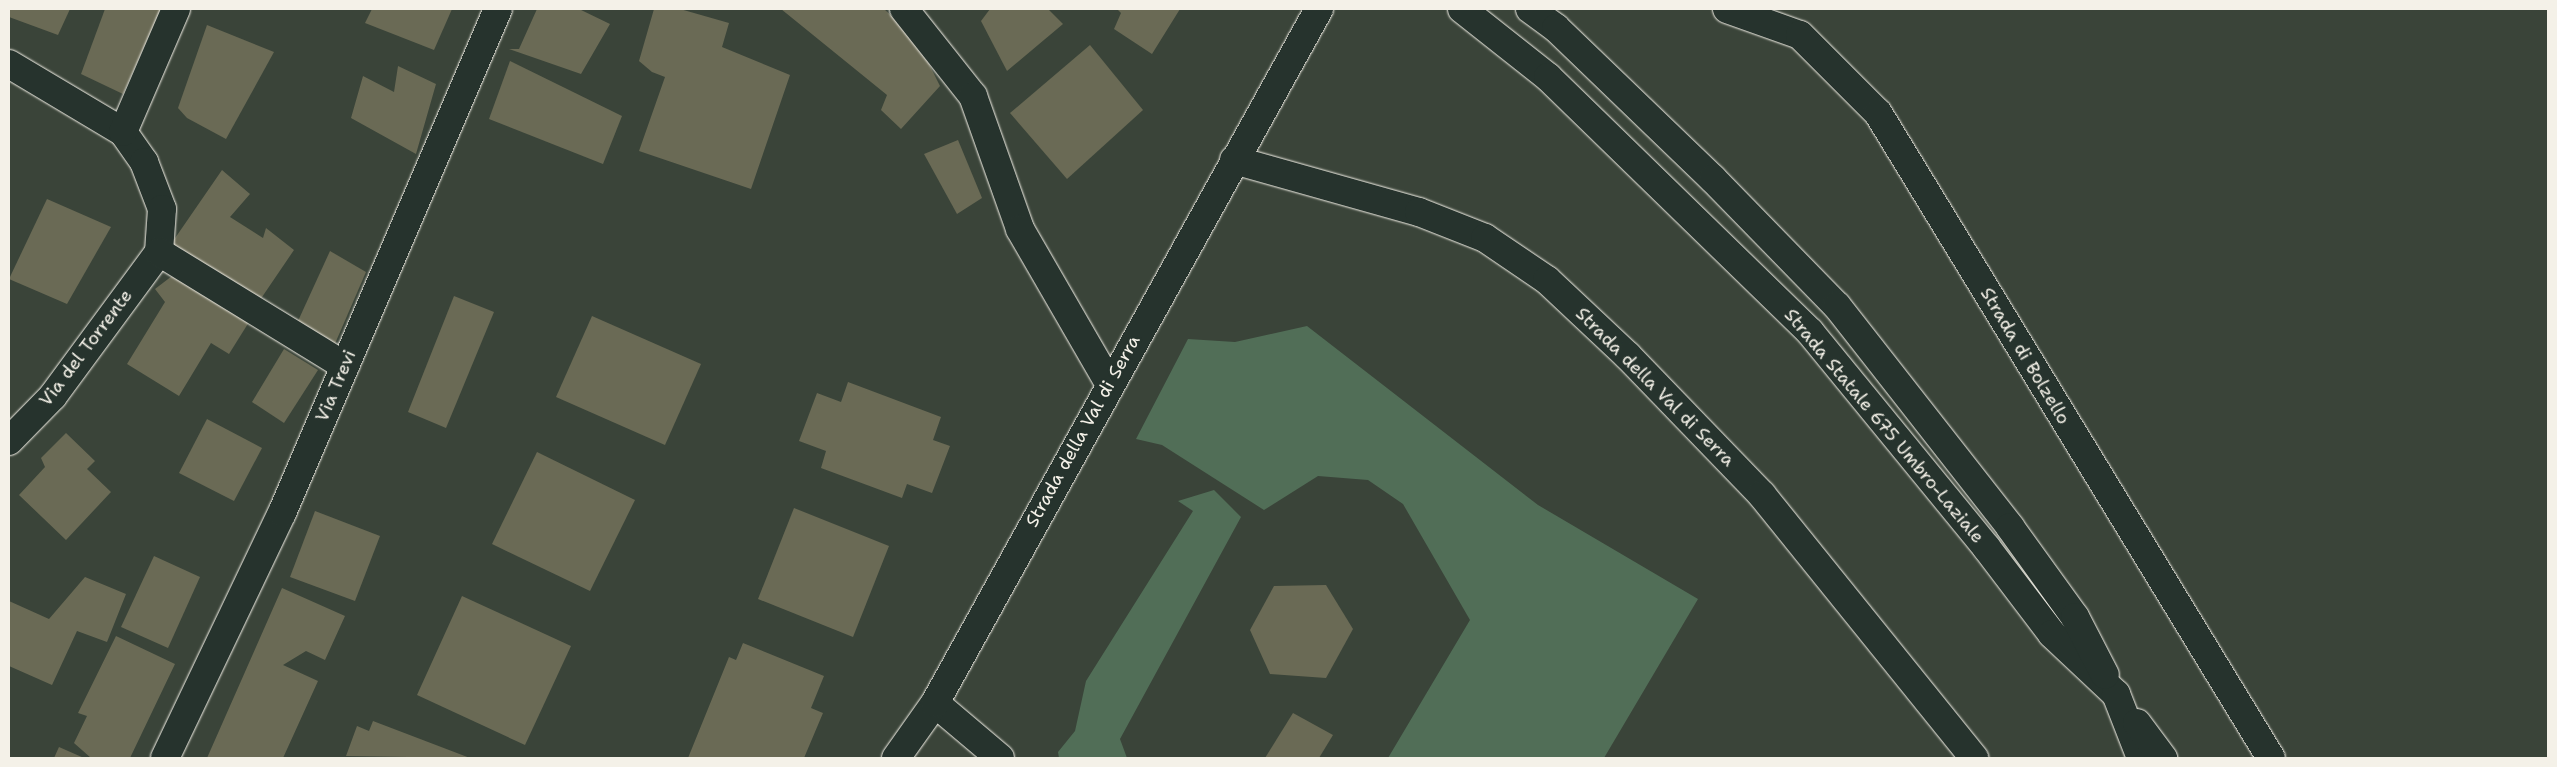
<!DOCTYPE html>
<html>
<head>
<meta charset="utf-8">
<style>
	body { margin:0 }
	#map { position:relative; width:2557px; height:767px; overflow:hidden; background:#3a4439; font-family:"Shantell Sans",sans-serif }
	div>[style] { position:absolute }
	.green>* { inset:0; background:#516e57 }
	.building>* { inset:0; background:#6a6a55 }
	.roads { filter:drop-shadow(0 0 1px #f4f1e8) drop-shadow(0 0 1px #f4f1e8) }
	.minor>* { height:28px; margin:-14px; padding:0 14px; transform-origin:14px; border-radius:14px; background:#26332d }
	.tertiary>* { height:28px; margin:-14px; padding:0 14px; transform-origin:14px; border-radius:14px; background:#26332d }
	.trunk>* { height:28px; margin:-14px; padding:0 14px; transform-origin:14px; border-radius:14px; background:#26332d }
	span { translate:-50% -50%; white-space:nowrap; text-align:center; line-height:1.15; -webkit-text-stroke:4.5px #26332d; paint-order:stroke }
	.street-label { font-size:18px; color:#f4f1e8 }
	.frame { position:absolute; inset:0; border:10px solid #f4f1e8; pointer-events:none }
</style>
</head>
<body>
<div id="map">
	<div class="green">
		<div style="clip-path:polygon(1307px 326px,1538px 505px,1698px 599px,1604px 758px,1388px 758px,1470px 620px,1403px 504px,1368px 480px,1318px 476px,1264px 510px,1162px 445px,1136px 439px,1188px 339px,1235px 342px)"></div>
		<div style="clip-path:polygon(1214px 490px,1241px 517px,1120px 739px,1127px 758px,1059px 758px,1058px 752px,1075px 731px,1086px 681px,1193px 511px,1178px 501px)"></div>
	</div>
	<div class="building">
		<div style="clip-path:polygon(9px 9px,70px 9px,58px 35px,9px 17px)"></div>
		<div style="clip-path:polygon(105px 9px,161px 9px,123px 94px,81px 74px)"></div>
		<div style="clip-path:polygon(372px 9px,452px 9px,434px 50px,365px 23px)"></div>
		<div style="clip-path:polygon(537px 9px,579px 9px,610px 24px,581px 74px,509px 49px,519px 49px)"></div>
		<div style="clip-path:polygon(654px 9px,680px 9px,729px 23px,722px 47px,790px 75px,751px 189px,639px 151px,665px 77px,652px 72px,639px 61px)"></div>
		<div style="clip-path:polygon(781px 9px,884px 9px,916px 38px,940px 86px,901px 129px,881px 110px,887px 95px)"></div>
		<div style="clip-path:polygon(990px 9px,1048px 9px,1063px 24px,1007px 71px,981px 21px)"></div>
		<div style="clip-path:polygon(1117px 9px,1180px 9px,1152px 54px,1114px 29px,1121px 13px)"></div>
		<div style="clip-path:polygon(207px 25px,274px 52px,226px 139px,187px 118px,178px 108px)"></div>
		<div style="clip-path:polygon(1090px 45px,1143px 110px,1067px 179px,1010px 113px)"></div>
		<div style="clip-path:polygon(510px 61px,622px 116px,603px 164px,489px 119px)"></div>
		<div style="clip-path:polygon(398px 66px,436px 84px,416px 154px,351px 118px,363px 76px,394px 92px)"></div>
		<div style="clip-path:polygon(958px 140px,982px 198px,957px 214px,924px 154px)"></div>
		<div style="clip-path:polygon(222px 170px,250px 194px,230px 217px,263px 238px,266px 228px,294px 250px,260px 300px,171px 244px)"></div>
		<div style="clip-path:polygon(47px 199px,111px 227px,67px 304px,9px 279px)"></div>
		<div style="clip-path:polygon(330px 251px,366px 272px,334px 346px,298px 321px)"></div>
		<div style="clip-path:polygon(172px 276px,249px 322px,229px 354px,211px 343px,179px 396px,127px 364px,165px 302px,155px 289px)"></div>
		<div style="clip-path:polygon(454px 296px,494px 312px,446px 428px,408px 412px)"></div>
		<div style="clip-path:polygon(592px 316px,701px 364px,665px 445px,556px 397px)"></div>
		<div style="clip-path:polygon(284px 349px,318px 370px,284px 423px,252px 402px)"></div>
		<div style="clip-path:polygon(848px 382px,941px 417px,933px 440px,950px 446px,932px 493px,907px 484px,902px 498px,821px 468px,826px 451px,799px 441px,817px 393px,841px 402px)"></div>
		<div style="clip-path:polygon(207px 419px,262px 448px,234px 501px,179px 473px)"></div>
		<div style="clip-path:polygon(66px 433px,95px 461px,87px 469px,111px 492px,66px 540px,19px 495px,45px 467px,41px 458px)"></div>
		<div style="clip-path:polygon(537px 452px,635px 500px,590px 591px,492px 544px)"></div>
		<div style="clip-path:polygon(794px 508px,889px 546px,853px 637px,758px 599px)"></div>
		<div style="clip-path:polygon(315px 511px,380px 536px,355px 601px,290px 577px)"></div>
		<div style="clip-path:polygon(154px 556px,200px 577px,168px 648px,121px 627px)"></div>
		<div style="clip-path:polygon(85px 577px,126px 594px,107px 642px,77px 631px,52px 685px,9px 666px,9px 601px,49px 619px)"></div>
		<div style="clip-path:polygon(1326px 585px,1353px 629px,1326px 678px,1270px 674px,1250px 630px,1274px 586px)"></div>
		<div style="clip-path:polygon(282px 588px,345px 616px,325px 660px,306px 651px,283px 665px,318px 681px,283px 758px,207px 758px)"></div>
		<div style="clip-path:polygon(462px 596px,571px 646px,525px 745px,417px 695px)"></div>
		<div style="clip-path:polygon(116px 636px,175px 664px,130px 758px,91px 758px,74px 743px,87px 716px,78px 713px)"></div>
		<div style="clip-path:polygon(743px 643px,824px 676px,811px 708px,823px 713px,804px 758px,688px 758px,729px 657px,736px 660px)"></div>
		<div style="clip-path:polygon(1293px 713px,1333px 735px,1319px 758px,1265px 758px)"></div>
		<div style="clip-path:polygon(373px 721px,470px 758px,346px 756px,357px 726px,369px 731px)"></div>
		<div style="clip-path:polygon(59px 747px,84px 758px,54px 758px)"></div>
	</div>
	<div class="roads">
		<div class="minor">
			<div style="left:904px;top:9px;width:111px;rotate:51.6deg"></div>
			<div style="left:973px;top:96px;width:141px;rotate:70.5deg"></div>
			<div style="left:1020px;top:229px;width:178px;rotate:60deg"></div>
			<div style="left:1727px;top:9px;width:77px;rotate:19.6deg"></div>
			<div style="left:1800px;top:35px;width:110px;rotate:45deg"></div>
			<div style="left:1878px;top:113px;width:755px;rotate:58.65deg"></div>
			<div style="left:9px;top:64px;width:133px;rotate:30.8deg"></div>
			<div style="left:123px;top:132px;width:37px;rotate:55deg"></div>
			<div style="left:144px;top:162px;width:50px;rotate:69deg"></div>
			<div style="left:162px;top:209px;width:43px;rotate:94deg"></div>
			<div style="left:159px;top:252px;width:179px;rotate:126.4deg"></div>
			<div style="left:53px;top:396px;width:63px;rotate:134.4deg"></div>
			<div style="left:123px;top:132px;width:134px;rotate:-66.7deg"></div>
			<div style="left:1234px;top:160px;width:192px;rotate:15.7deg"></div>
			<div style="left:1419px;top:212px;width:71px;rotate:21.5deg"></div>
			<div style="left:1485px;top:238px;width:75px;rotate:34.1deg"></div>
			<div style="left:1547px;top:280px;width:111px;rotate:43.2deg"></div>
			<div style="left:1628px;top:356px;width:193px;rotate:46deg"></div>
			<div style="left:1762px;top:495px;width:338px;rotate:51.1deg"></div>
			<div style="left:159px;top:252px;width:218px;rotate:31.5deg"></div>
			<div style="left:935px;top:703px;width:85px;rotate:40.2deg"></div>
			<div style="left:165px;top:758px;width:272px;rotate:-64.5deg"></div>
			<div style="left:282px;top:513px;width:548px;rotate:-66.8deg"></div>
		</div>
		<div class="tertiary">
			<div style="left:896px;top:758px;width:67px;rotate:-54.7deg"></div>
			<div style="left:935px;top:703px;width:793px;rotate:-61.04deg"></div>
		</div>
		<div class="trunk">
			<div style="left:1462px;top:9px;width:110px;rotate:38.3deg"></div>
			<div style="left:1548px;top:77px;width:366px;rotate:44.2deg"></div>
			<div style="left:1810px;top:332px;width:278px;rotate:50.7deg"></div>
			<div style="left:1986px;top:547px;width:109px;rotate:52.8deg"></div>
			<div style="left:2052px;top:634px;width:88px;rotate:43.2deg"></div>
			<div style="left:2116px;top:694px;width:69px;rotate:68.7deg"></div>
			<div style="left:1530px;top:9px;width:32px;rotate:36deg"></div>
			<div style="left:1556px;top:28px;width:218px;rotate:43.9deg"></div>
			<div style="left:1713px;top:179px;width:177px;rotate:45.7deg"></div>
			<div style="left:1837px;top:306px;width:281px;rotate:51.9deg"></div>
			<div style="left:2010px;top:527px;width:111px;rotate:54.2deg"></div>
			<div style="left:2075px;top:617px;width:65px;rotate:62.7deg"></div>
			<div style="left:2137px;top:723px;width:44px;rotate:53.4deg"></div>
		</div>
	</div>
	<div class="street-label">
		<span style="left:86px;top:348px;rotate:-53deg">Via del Torrente</span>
		<span style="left:2025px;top:356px;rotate:59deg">Strada di Bolzello</span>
		<span style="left:336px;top:386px;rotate:-67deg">Via Trevi</span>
		<span style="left:1655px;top:387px;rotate:45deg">Strada della Val di Serra</span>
		<span style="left:1884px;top:426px;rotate:50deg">Strada Statale 675 Umbro-Laziale</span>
		<span style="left:1083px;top:431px;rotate:-61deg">Strada della Val di Serra</span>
	</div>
	<div class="frame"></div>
</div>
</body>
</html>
